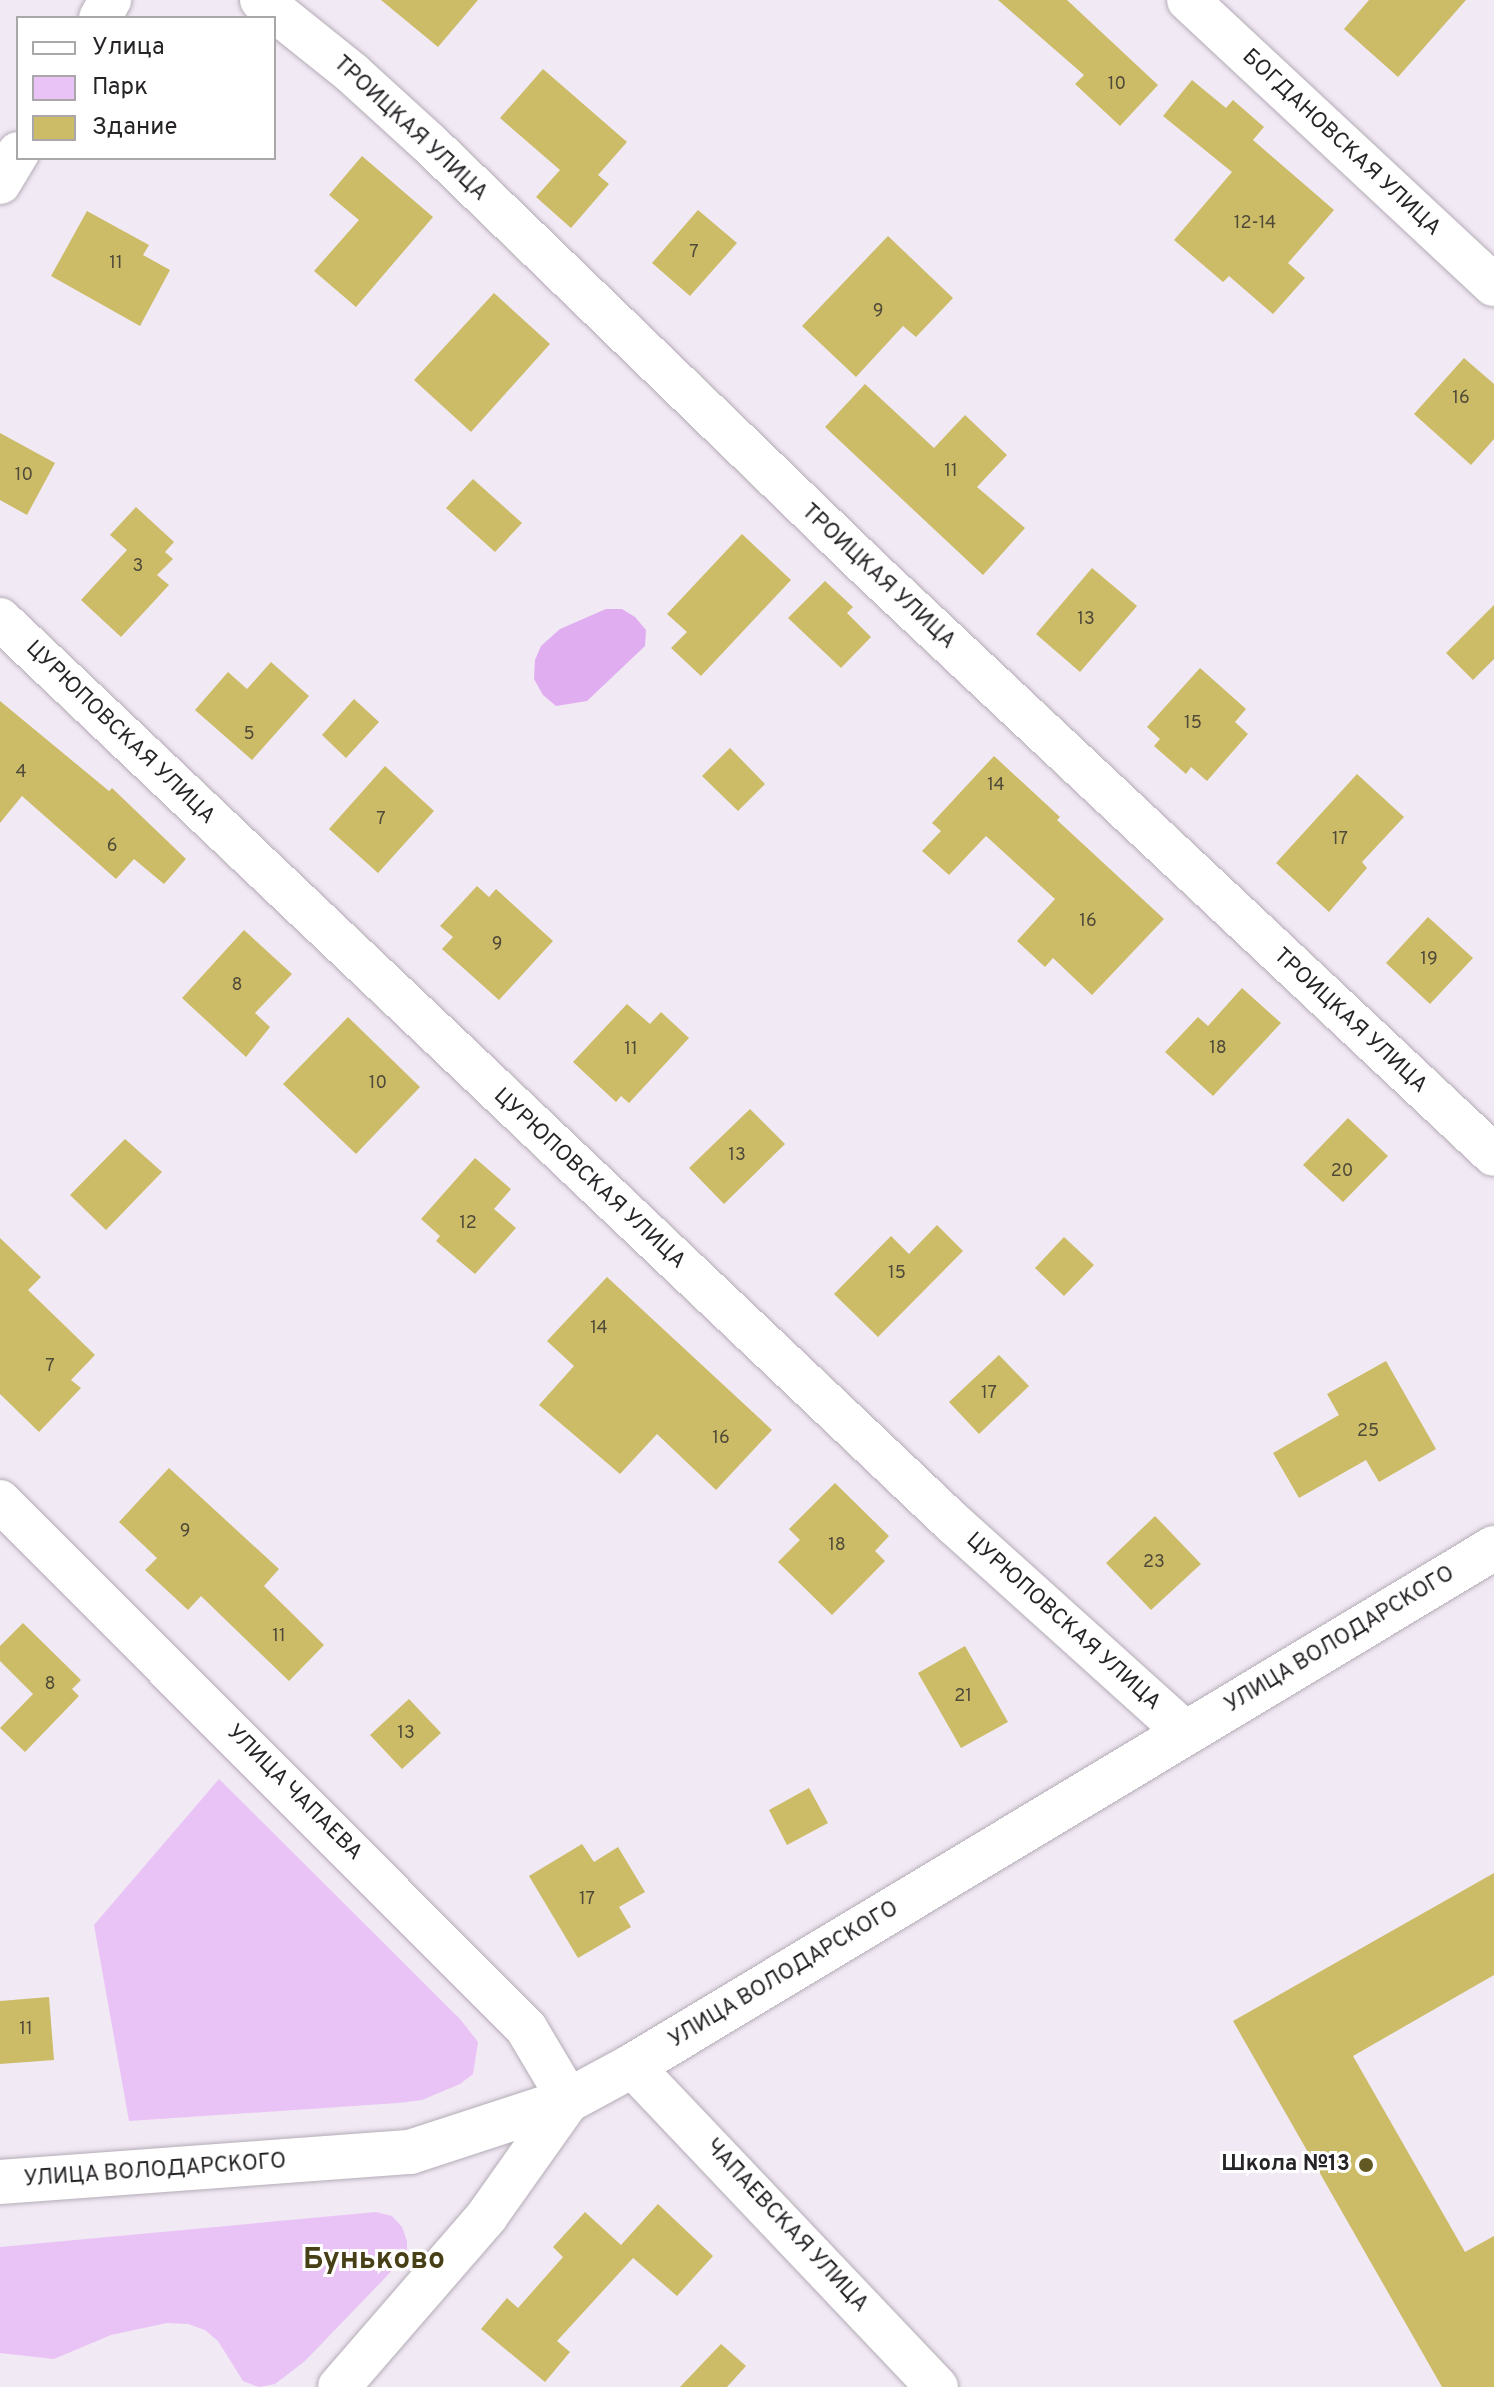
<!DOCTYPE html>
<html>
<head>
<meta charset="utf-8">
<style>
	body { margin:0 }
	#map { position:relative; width:1494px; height:2387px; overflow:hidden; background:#f1e9f4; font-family:Overpass,sans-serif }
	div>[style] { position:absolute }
	.green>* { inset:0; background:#e9c3f5 }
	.water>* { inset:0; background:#e0adf0 }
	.building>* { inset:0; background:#ccbc68 }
	.roads { filter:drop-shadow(0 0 2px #b4acb6) drop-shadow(0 0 2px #b4acb6) }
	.minor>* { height:42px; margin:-21px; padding:0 21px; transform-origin:21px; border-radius:21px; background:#fff }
	.secondary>* { height:44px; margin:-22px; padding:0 22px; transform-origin:22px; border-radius:22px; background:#fff }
	.dots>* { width:22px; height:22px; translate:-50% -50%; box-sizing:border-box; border:4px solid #fff; border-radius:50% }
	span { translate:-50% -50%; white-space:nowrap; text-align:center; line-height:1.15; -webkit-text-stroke:6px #fff; paint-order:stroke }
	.number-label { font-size:18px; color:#504a38 }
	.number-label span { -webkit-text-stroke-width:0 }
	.street-label { font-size:22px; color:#272428 }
	.poi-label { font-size:22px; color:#272428; font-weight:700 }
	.right { translate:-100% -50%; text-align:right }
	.district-label { font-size:30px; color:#473f16; font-weight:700 }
	.legend { position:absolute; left:16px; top:16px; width:260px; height:144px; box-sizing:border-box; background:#fff; border:2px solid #a9a7a9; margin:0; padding:10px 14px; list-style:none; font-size:24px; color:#272428 }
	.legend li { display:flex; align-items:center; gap:16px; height:40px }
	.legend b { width:40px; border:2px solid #a9a7a9 }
</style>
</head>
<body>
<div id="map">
	<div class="green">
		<div style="clip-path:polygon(219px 1779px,460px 2019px,478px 2042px,473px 2074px,460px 2084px,422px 2100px,398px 2103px,129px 2121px,94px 1925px)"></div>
		<div style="clip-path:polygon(376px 2212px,392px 2216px,402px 2227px,407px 2241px,407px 2255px,305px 2361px,275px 2384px,259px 2387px,243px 2381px,218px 2341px,205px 2330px,188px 2324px,167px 2323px,111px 2335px,54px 2359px,0 2353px,0 2247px)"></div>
	</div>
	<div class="water">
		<div style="clip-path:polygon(606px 609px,622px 609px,635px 617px,646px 630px,645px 646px,587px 701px,556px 706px,543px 695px,534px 679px,535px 660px,541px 646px,560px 629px)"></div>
	</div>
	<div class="building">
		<div style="clip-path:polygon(381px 0,478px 0,438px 47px)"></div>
		<div style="clip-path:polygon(998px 0,1067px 0,1158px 85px,1120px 126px,1075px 84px,1084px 75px)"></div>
		<div style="clip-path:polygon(1369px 0,1466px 0,1398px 77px,1344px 29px)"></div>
		<div style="clip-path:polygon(543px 69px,627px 142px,598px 175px,609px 184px,571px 228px,536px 197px,560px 170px,500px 118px)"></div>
		<div style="clip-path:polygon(1192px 80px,1226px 108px,1233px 100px,1264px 127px,1253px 140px,1334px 210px,1288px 263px,1305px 278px,1273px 314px,1229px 276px,1223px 282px,1174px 240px,1232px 172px,1163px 116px)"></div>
		<div style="clip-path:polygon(362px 156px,433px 217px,356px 307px,314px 271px,359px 220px,329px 195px)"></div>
		<div style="clip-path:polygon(698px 210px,737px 243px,690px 296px,652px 263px)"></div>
		<div style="clip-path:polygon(87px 211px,149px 245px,143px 255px,170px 270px,140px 326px,51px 276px)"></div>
		<div style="clip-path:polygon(888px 236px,953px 298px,916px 337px,903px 326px,856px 377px,802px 326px)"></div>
		<div style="clip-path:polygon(494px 293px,550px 344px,471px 432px,414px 380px)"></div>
		<div style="clip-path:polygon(1464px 358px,1494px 384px,1494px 439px,1471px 465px,1414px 414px)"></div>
		<div style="clip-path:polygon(865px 384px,934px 448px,965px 415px,1007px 455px,977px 487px,1025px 528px,983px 575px,825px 427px)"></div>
		<div style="clip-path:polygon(0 433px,55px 463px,27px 515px,0 500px)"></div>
		<div style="clip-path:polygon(473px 479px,522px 523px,495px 552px,446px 508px)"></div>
		<div style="clip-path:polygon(136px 507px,174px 542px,165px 552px,173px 559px,157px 575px,169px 585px,121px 637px,81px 600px,127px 550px,110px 535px)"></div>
		<div style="clip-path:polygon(742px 534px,791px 580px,701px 676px,671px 648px,687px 632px,667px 614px)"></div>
		<div style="clip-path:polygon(1092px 568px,1137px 606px,1080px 672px,1036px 634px)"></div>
		<div style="clip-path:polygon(825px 581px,853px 607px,847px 613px,871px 637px,841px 668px,788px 618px)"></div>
		<div style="clip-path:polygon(1494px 605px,1494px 659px,1473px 680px,1446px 653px)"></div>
		<div style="clip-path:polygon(271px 662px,309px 696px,252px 760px,195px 710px,228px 672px,247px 689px)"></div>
		<div style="clip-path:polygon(1200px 668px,1246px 709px,1235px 722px,1248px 734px,1207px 781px,1191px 767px,1186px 774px,1154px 746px,1160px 739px,1147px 727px)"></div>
		<div style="clip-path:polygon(354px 699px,379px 722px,346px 758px,322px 735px)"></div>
		<div style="clip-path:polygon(0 701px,109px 791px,112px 788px,186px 859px,164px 884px,134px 859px,116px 879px,22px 796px,0 823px)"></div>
		<div style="clip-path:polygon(730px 748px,765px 784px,738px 811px,702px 776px)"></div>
		<div style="clip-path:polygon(994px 756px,1060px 817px,1057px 820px,1164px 919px,1092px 995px,1053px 958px,1045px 967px,1017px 941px,1055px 899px,986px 836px,949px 875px,922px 851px,941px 831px,932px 823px)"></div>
		<div style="clip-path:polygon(385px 766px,434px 811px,378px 873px,329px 829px)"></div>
		<div style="clip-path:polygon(1357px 774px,1404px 817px,1362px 862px,1367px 868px,1329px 912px,1276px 863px)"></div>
		<div style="clip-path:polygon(477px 886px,489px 897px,496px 889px,553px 941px,499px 1000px,442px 949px,453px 937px,440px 926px)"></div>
		<div style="clip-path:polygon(1428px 917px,1473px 958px,1430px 1004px,1386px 963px)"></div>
		<div style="clip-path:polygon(244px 930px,292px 974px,255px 1013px,270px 1027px,246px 1057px,182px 998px)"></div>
		<div style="clip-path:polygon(1242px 988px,1281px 1023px,1213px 1096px,1165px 1052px,1198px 1017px,1208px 1026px)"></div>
		<div style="clip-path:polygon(627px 1004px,650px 1024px,661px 1012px,689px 1038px,629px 1103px,621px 1096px,616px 1102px,573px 1062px)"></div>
		<div style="clip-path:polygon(348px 1017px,420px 1087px,356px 1154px,283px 1084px)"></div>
		<div style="clip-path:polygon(750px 1109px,785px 1144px,724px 1204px,689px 1168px)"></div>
		<div style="clip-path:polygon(1348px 1118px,1388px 1156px,1343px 1202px,1303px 1165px)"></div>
		<div style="clip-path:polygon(125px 1139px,162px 1172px,106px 1230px,70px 1195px)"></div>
		<div style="clip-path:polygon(475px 1158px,511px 1189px,494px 1209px,516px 1228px,475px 1274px,436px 1241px,440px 1236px,421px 1219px)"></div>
		<div style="clip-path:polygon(937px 1225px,963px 1251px,878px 1337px,834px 1294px,891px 1236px,909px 1254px)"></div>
		<div style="clip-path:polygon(1064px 1237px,1094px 1265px,1064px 1296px,1035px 1268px)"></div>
		<div style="clip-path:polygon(0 1238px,41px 1277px,28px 1290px,95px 1355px,71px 1380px,81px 1388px,39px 1432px,0 1394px)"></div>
		<div style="clip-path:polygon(607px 1277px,772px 1430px,716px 1490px,657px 1434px,620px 1474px,539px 1405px,574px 1366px,547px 1341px)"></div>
		<div style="clip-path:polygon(999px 1355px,1029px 1386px,979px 1434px,949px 1402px)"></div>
		<div style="clip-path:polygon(1386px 1361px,1436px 1449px,1379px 1482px,1366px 1460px,1299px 1498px,1273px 1453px,1339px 1415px,1327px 1394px)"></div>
		<div style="clip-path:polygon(169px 1468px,279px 1569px,264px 1586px,324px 1645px,289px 1681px,201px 1596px,188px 1610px,145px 1570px,157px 1558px,119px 1522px)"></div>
		<div style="clip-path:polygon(835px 1483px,889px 1536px,875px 1551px,885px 1561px,832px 1615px,778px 1562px,800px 1540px,789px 1529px)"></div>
		<div style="clip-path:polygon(1155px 1516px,1201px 1564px,1151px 1610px,1106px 1563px)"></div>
		<div style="clip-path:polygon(23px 1623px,81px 1680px,72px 1689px,79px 1696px,25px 1752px,0 1728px,33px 1694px,0 1661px,0 1646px)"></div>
		<div style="clip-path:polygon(965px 1646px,1008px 1722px,961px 1748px,918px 1673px)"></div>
		<div style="clip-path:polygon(409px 1699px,441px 1733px,402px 1769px,370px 1735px)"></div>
		<div style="clip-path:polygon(809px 1788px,828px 1823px,787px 1845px,769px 1810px)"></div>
		<div style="clip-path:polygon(582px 1844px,594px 1862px,618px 1847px,645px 1892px,619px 1907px,631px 1927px,578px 1958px,529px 1876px)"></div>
		<div style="clip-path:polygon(1494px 1873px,1494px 1975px,1353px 2056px,1465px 2252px,1494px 2236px,1494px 2387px,1442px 2387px,1233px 2021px)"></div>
		<div style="clip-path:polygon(49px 1997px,54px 2060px,0 2064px,0 2001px)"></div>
		<div style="clip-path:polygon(658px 2204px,713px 2256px,677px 2296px,633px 2258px,557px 2341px,570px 2352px,545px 2382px,481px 2329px,507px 2298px,518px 2308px,563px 2257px,553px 2247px,585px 2212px,621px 2245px)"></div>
		<div style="clip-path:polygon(721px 2344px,746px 2366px,727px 2387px,680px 2387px)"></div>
	</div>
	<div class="roads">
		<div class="minor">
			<div style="left:261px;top:0;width:117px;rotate:38.7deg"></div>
			<div style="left:352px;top:73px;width:105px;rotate:42.3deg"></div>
			<div style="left:430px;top:144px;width:617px;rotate:44.02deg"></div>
			<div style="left:874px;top:573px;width:850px;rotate:43.19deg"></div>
			<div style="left:1188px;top:0;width:418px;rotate:43deg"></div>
			<div style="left:100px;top:18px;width:21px;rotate:-61deg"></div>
			<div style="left:0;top:183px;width:35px;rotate:-59deg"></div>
			<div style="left:0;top:619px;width:1314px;rotate:43.49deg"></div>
			<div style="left:953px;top:1523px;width:312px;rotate:42deg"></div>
			<div style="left:0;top:1501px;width:745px;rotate:45.05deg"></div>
			<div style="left:526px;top:2028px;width:84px;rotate:59.2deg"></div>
			<div style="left:569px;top:2100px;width:142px;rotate:125.3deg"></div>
			<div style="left:487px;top:2216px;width:226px;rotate:130.9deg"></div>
			<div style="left:632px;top:2066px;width:443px;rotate:46.5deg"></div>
		</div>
		<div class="secondary">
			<div style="left:0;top:2182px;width:411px;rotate:-4.2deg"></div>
			<div style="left:410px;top:2152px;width:167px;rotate:-18.1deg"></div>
			<div style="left:569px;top:2100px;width:72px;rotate:-28.4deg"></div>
			<div style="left:632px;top:2066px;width:1006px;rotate:-31deg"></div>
		</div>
	</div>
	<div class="dots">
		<div style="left:1366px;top:2165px;background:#625824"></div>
	</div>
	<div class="number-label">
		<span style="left:1117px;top:85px">10</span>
		<span style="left:1255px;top:224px">12-14</span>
		<span style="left:694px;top:253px">7</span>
		<span style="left:116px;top:264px">11</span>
		<span style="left:878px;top:312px">9</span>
		<span style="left:1461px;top:399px">16</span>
		<span style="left:951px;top:472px">11</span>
		<span style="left:24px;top:476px">10</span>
		<span style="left:138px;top:567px">3</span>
		<span style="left:1086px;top:620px">13</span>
		<span style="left:1193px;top:724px">15</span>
		<span style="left:249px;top:735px">5</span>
		<span style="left:21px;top:773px">4</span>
		<span style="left:996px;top:786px">14</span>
		<span style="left:381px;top:820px">7</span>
		<span style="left:1340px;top:840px">17</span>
		<span style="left:112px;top:847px">6</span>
		<span style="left:1088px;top:922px">16</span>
		<span style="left:497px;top:945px">9</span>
		<span style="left:1429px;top:960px">19</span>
		<span style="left:237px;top:986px">8</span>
		<span style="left:1218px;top:1049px">18</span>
		<span style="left:631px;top:1050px">11</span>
		<span style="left:378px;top:1084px">10</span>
		<span style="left:737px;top:1156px">13</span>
		<span style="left:1342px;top:1172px">20</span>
		<span style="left:468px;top:1224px">12</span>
		<span style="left:897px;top:1274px">15</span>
		<span style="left:599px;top:1329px">14</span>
		<span style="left:50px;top:1367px">7</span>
		<span style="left:989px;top:1394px">17</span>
		<span style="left:1368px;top:1432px">25</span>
		<span style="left:721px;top:1439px">16</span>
		<span style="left:185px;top:1532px">9</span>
		<span style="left:837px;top:1546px">18</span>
		<span style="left:1154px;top:1563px">23</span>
		<span style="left:279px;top:1637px">11</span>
		<span style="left:50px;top:1685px">8</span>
		<span style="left:963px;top:1697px">21</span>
		<span style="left:406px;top:1734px">13</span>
		<span style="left:587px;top:1900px">17</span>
		<span style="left:26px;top:2030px">11</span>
	</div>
	<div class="street-label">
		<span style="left:410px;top:129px;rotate:43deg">ТРОИЦКАЯ УЛИЦА</span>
		<span style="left:1341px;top:143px;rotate:43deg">БОГДАНОВСКАЯ УЛИЦА</span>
		<span style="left:878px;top:577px;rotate:43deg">ТРОИЦКАЯ УЛИЦА</span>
		<span style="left:120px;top:733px;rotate:44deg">ЦУРЮПОВСКАЯ УЛИЦА</span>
		<span style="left:1350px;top:1021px;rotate:43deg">ТРОИЦКАЯ УЛИЦА</span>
		<span style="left:589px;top:1179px;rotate:43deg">ЦУРЮПОВСКАЯ УЛИЦА</span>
		<span style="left:1063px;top:1622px;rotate:42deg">ЦУРЮПОВСКАЯ УЛИЦА</span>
		<span style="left:1340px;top:1640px;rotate:-31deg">УЛИЦА ВОЛОДАРСКОГО</span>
		<span style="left:294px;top:1793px;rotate:45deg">УЛИЦА ЧАПАЕВА</span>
		<span style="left:784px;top:1975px;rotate:-31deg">УЛИЦА ВОЛОДАРСКОГО</span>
		<span style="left:155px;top:2171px;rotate:-4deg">УЛИЦА ВОЛОДАРСКОГО</span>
		<span style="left:786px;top:2226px;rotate:47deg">ЧАПАЕВСКАЯ УЛИЦА</span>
	</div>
	<div class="poi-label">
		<span class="right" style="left:1350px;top:2165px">Школа №13</span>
	</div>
	<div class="district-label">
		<span style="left:374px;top:2261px">Буньково</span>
	</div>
	<ul class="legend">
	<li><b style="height:10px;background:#fff"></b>Улица</li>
	<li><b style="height:22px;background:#e9c3f5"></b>Парк</li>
	<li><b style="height:22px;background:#ccbc68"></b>Здание</li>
	</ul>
</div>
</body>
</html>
